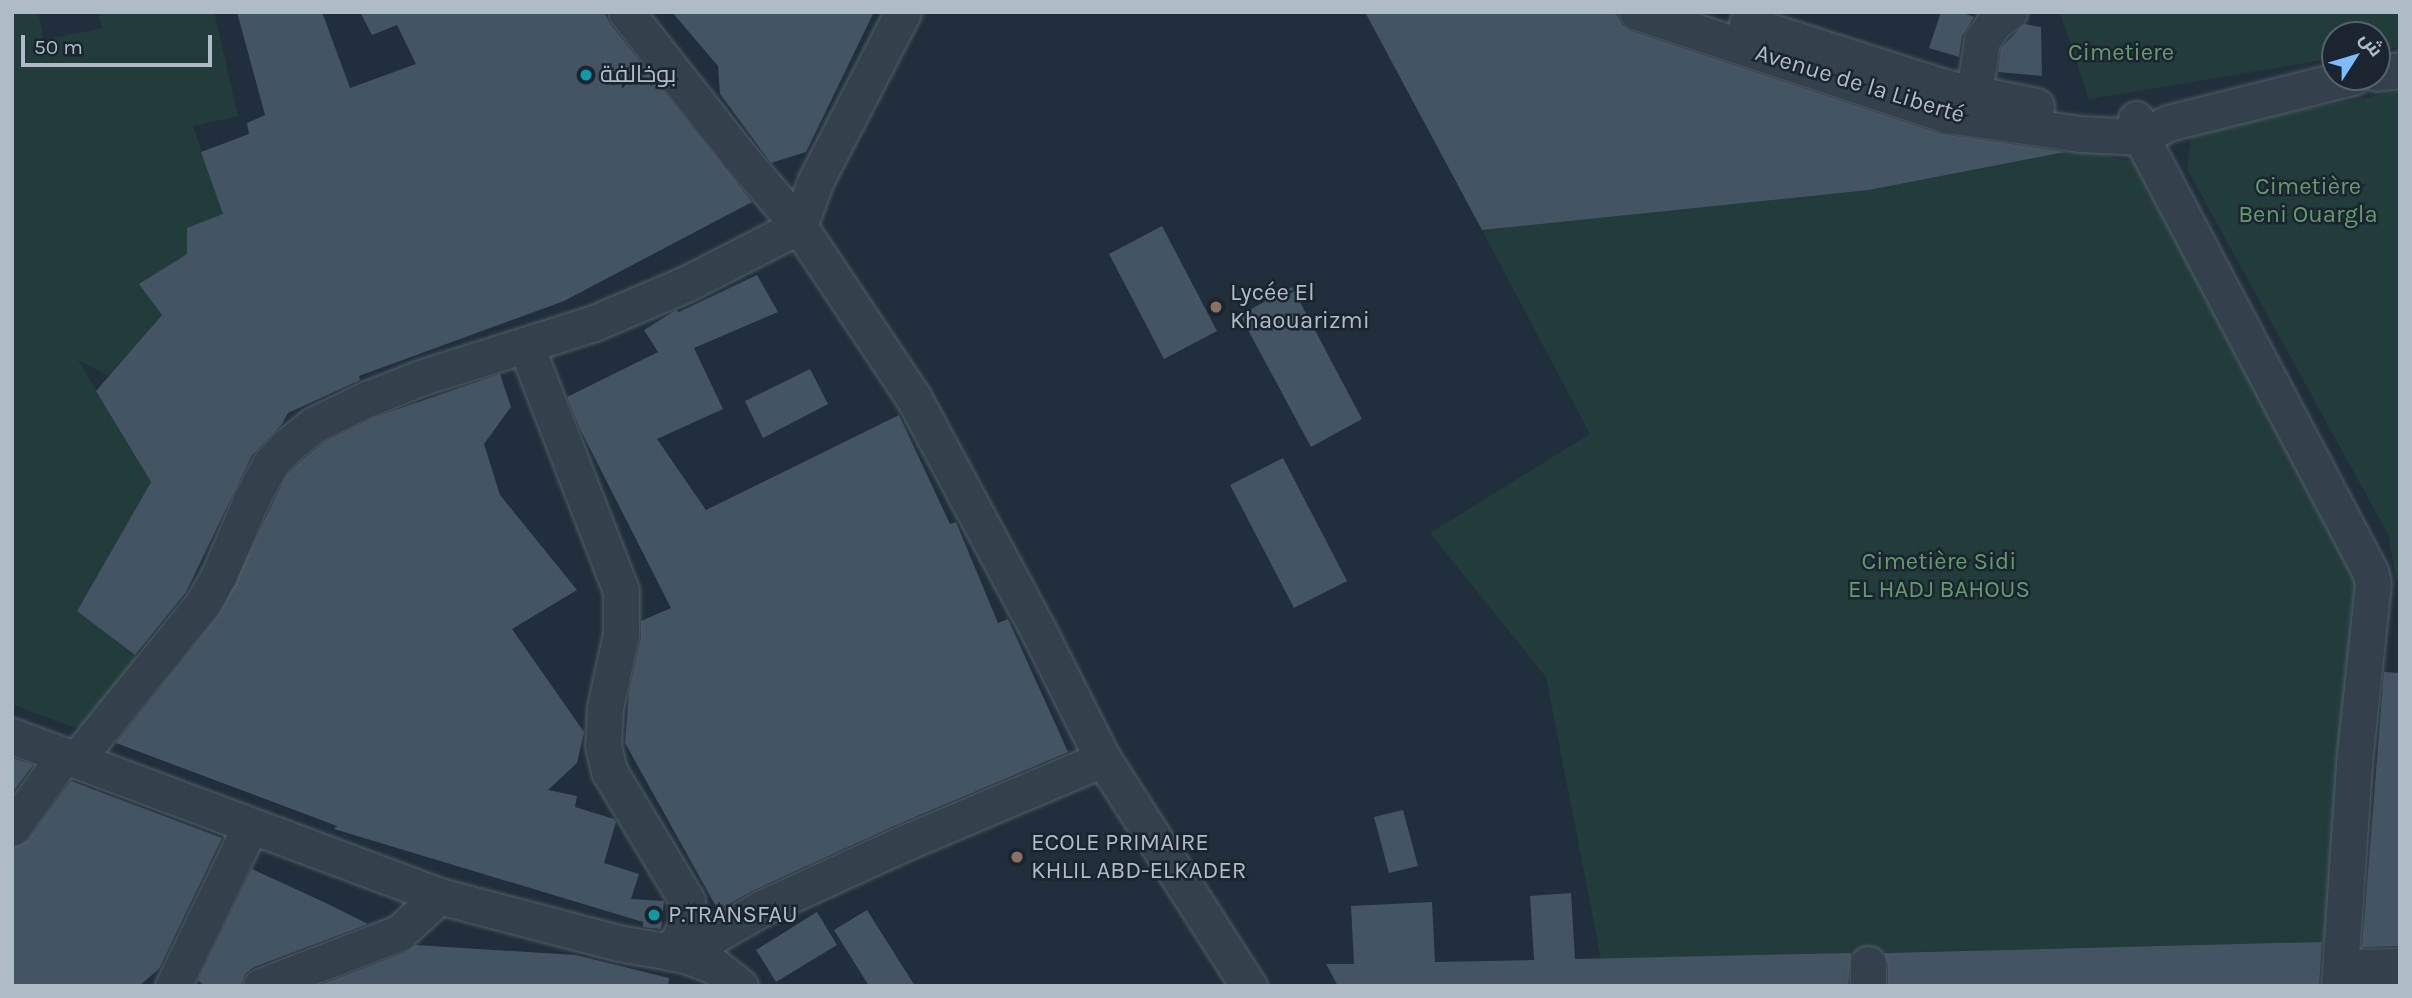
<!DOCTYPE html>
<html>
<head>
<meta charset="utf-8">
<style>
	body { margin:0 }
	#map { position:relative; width:2412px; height:998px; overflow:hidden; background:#202f3b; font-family:Karla,Cairo,sans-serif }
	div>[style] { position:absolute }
	.green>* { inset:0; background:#223c3c }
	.building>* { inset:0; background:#445462 }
	.roads { filter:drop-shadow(0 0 2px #525e69) drop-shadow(0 0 2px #525e69) }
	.minor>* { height:35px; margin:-17.5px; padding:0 17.5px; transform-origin:17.5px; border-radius:17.5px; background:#34404b }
	.dots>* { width:19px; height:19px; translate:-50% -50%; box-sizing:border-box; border:4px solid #1a2530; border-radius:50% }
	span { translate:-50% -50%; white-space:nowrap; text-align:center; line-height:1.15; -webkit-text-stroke:5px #1a2530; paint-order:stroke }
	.park-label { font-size:24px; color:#659a6b }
	.poi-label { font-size:24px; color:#afbbc7 }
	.left { translate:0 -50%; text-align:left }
	.street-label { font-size:24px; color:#afbbc7 }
	.frame { position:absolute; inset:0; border:14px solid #afbbc7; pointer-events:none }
	.north { position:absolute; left:2321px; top:21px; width:70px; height:70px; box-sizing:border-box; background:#1a2530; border:2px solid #56616c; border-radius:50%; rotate:53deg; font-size:19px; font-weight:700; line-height:28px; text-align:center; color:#afbbc7 }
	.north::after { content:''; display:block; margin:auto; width:24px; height:32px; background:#7ebcfe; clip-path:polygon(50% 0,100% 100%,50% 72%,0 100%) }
	.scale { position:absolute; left:21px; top:35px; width:191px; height:32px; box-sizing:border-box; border:4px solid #afbbc7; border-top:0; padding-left:9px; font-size:21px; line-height:24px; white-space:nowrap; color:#afbbc7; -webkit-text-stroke:5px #1a2530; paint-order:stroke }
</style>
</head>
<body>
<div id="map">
	<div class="green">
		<div style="clip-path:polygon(12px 12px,38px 12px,44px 40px,102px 28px,98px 12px,214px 12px,238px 116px,193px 126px,223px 214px,187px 254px,162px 315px,109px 376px,78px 360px,151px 482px,77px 610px,143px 662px,78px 729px,12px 704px)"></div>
		<div style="clip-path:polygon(2060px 12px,2400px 12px,2400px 47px,2377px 51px,2377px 35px,2335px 35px,2335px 58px,2089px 99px)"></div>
		<div style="clip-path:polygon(2400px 91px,2400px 579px,2396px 581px,2389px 536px,2187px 169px,2192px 131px)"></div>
		<div style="clip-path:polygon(2091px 147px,2117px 159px,2140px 161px,2363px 566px,2338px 942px,1601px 959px,1546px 677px,1430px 533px,1590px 434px,1482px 230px,1869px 190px)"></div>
	</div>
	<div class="building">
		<div style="clip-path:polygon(237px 12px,322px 12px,350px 88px,416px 64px,397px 25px,372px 35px,360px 12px,604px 12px,610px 24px,752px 202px,564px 301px,359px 376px,360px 380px,288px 413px,282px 424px,252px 455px,186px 592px,135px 655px,77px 611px,151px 482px,96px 391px,162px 315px,139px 284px,187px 254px,187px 228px,223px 214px,201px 152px,249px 134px,247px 123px,265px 115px)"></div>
		<div style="clip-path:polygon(672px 12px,874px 12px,806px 152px,771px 163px,720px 94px,718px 66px)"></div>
		<div style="clip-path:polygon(1365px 12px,1610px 12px,1617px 15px,1622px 25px,1631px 31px,1941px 134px,2065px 152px,1869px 190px,1482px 230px)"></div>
		<div style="clip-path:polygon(1941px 12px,1960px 12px,1974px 17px,1962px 36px,1959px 57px,1929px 48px)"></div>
		<div style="clip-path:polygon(2024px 24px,2041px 27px,2042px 76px,1998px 72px,2001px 48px)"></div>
		<div style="clip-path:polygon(1162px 226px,1217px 331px,1164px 359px,1109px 254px)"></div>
		<div style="clip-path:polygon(757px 275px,778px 312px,694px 348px,723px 409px,657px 439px,706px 510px,899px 415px,950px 524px,956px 522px,998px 623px,1008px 619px,1068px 752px,896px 825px,754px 890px,718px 910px,625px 743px,629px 692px,641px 638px,641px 621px,671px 608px,581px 431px,567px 397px,658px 352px,644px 330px,676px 310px,679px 312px)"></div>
		<div style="clip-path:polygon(1292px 287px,1362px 419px,1311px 447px,1240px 315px)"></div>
		<div style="clip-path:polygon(810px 369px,828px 404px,763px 438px,745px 401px)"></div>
		<div style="clip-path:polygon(500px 374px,511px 407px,484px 444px,500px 495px,577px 590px,512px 629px,584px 732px,577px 763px,548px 790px,577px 796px,575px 807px,614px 819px,616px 822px,604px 863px,639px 874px,631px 899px,664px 901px,661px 929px,643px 927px,643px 922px,334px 829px,337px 826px,116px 743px,220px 613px,286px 476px,302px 460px,326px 441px,375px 417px)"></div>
		<div style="clip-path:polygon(1283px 458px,1347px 581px,1294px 608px,1230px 485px)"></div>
		<div style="clip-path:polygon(2384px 672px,2400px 673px,2400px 946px,2362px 947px)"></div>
		<div style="clip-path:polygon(12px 758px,33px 765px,12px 793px)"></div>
		<div style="clip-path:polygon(71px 781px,222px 838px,159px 969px,139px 986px,12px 986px,12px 848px,28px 840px)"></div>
		<div style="clip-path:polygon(1403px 810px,1418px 866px,1389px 873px,1374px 817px)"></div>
		<div style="clip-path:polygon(252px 869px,328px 904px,368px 924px,254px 967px,245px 974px,241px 986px,204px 986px,198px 980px)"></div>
		<div style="clip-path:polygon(1571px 893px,1575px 959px,1851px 953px,1848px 986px,1338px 986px,1326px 964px,1354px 964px,1351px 906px,1432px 902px,1435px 962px,1534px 960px,1530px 896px)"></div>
		<div style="clip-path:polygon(867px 910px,915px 986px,869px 986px,834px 930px)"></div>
		<div style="clip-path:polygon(817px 912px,837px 945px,776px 982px,756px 950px)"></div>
		<div style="clip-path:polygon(2322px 942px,2319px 986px,1888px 986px,1888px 964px,1884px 953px)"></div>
		<div style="clip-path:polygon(415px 945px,576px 955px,669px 978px,668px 986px,318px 986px,406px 952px)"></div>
	</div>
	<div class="roads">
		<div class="minor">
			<div style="left:626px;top:12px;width:184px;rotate:51.8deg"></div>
			<div style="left:740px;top:157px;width:91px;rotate:49.5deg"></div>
			<div style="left:799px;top:226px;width:206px;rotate:56.3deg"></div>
			<div style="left:913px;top:397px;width:262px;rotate:61.8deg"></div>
			<div style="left:1037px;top:628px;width:147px;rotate:63.3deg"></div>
			<div style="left:1103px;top:759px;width:270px;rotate:57.3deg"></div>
			<div style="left:1637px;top:12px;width:327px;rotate:18.4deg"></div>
			<div style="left:1947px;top:115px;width:135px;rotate:8.1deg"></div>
			<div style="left:2081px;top:134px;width:60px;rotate:2.9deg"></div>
			<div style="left:2141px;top:137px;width:30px;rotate:-27deg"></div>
			<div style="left:2168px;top:123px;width:191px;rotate:-14deg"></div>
			<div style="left:1747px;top:24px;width:210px;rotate:17.7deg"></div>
			<div style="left:1947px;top:88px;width:91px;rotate:11.4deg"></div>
			<div style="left:2377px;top:73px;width:23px;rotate:-7deg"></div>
			<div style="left:1974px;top:94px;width:55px;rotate:-81.6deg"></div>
			<div style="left:1982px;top:40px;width:24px;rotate:-54deg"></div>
			<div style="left:1996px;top:21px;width:16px;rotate:-35deg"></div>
			<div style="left:2136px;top:119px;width:19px;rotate:74deg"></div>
			<div style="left:2141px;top:137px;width:491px;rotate:62.2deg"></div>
			<div style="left:2370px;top:571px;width:12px;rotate:76deg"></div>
			<div style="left:2373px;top:583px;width:183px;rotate:96deg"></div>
			<div style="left:2354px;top:765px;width:222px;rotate:93.9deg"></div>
			<div style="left:526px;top:346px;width:263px;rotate:68.8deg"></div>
			<div style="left:621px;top:591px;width:43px;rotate:90deg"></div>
			<div style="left:621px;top:634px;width:76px;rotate:102.2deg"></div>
			<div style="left:605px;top:708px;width:37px;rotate:93deg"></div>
			<div style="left:603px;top:745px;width:27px;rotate:77deg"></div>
			<div style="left:609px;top:771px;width:152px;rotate:59deg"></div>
			<div style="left:687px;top:901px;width:22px;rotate:87deg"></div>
			<div style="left:688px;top:923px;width:34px;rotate:120deg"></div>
			<div style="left:12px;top:736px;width:456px;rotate:20.5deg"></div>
			<div style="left:439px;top:896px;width:185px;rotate:14.7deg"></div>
			<div style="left:618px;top:943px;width:65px;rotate:9.8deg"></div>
			<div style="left:682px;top:954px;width:33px;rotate:20deg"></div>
			<div style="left:713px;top:965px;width:34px;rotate:38deg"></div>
			<div style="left:76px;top:760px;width:202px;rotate:-51deg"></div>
			<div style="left:203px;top:603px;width:32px;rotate:-60deg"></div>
			<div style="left:219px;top:575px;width:84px;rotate:-66.8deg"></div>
			<div style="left:252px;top:498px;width:38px;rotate:-62deg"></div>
			<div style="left:270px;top:464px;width:26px;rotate:-47deg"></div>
			<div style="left:288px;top:445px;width:34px;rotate:-38deg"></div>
			<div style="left:315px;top:424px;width:58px;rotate:-25.7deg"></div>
			<div style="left:367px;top:399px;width:57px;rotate:-21.6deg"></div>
			<div style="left:420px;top:378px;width:182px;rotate:-17.5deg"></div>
			<div style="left:594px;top:323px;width:100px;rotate:-23deg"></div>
			<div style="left:686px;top:284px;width:127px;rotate:-27.2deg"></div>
			<div style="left:799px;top:226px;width:49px;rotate:-69.7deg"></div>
			<div style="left:816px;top:180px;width:189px;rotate:-62.6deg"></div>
			<div style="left:12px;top:828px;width:89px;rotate:-54.2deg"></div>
			<div style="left:682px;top:954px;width:92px;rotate:-29.9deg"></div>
			<div style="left:762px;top:908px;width:156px;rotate:-24.6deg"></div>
			<div style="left:904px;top:843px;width:216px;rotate:-22.9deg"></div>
			<div style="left:2341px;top:967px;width:59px;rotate:-1deg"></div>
			<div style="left:173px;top:986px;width:177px;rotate:-64.2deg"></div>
			<div style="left:261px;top:986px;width:148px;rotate:-21deg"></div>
			<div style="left:399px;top:933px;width:54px;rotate:-42.8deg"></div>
			<div style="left:1868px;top:986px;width:22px;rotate:-90deg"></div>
		</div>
	</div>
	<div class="dots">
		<div style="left:586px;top:75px;background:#0f9aa8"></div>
		<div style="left:1216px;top:307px;background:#8d6e63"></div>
		<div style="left:1017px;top:857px;background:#8d6e63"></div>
		<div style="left:654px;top:915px;background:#0f9aa8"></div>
	</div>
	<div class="park-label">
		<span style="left:2121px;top:53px">Cimetiere</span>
		<span style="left:2308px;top:201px">Cimetière<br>Beni Ouargla</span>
		<span style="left:1939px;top:576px">Cimetière Sidi<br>EL HADJ BAHOUS</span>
	</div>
	<div class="poi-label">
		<span class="left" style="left:600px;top:75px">بوخالفة</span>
		<span class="left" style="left:1230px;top:307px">Lycée El<br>Khaouarizmi</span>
		<span class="left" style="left:1031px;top:857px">ECOLE PRIMAIRE<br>KHLIL ABD-ELKADER</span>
		<span class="left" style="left:668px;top:915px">P.TRANSFAU</span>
	</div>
	<div class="street-label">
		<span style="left:1860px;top:84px;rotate:17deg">Avenue de la Liberté</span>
	</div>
	<div class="frame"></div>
	<div class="north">ش</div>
	<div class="scale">50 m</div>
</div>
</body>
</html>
